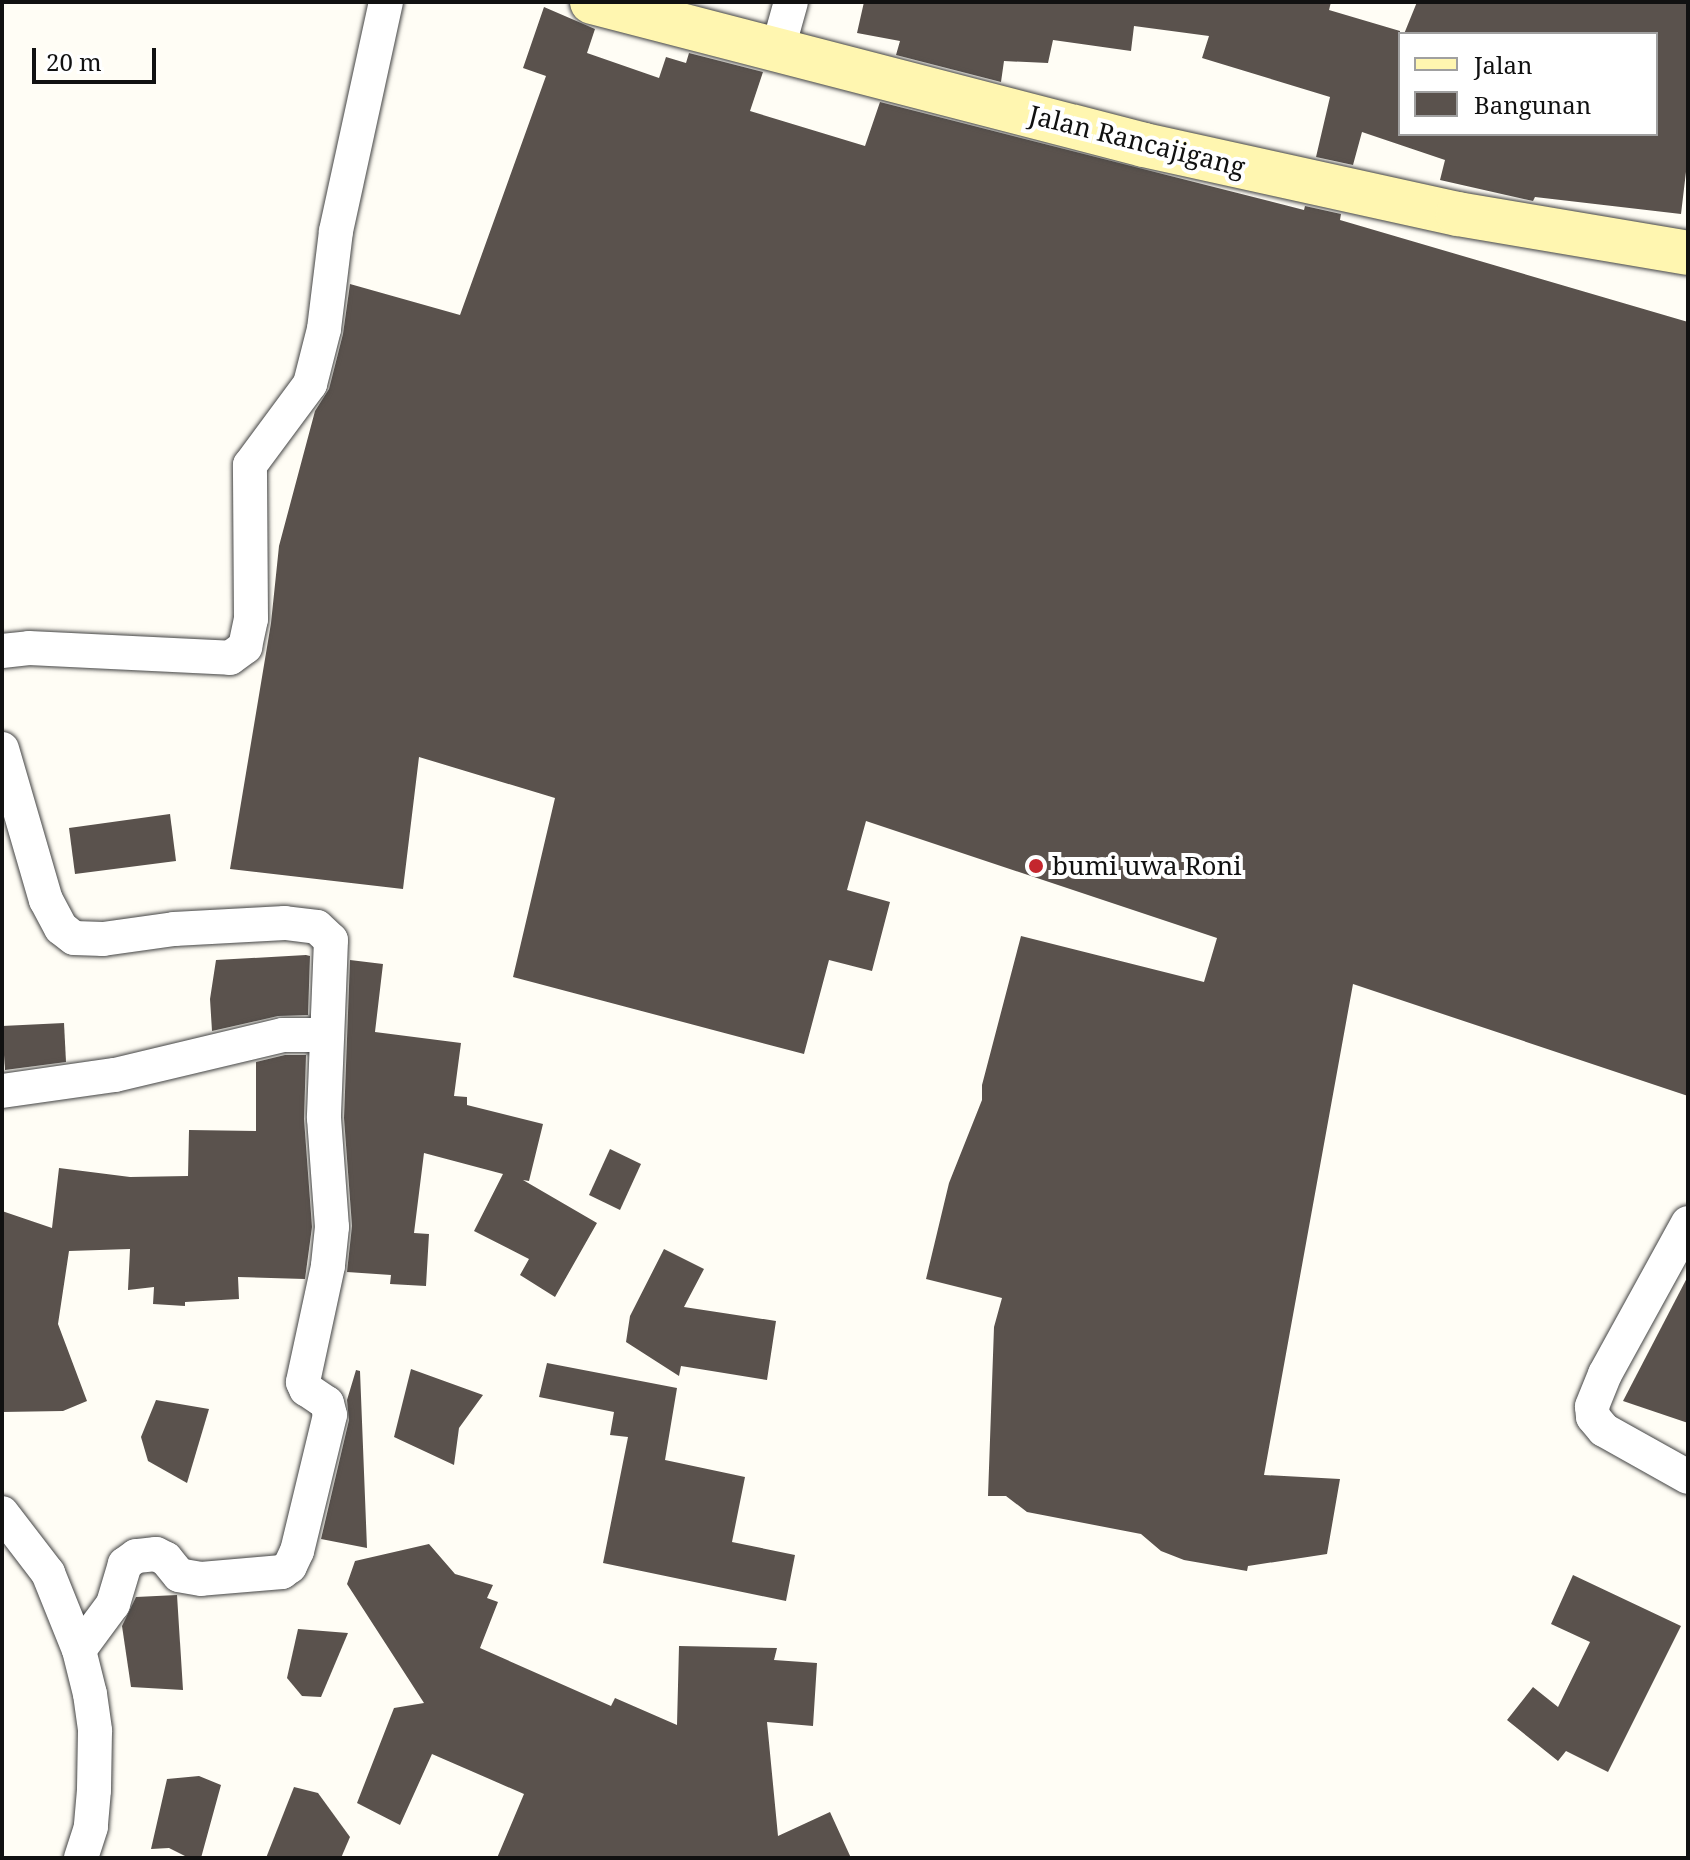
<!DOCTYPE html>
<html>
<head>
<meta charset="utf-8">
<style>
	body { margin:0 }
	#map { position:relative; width:1690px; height:1860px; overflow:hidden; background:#fffdf5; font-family:"Noto Serif",serif }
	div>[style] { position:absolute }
	.building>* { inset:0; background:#5a524d }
	.roads { filter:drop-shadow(0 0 2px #444) drop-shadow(0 0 2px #444) }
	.street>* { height:34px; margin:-17px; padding:0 17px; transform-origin:17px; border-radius:17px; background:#fff }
	.secondary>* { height:44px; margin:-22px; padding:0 22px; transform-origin:22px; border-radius:22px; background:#fff6b0 }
	.dots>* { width:22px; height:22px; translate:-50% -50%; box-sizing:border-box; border:4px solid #fff; border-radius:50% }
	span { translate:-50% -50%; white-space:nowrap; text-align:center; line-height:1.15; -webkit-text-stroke:8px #fff; paint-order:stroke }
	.street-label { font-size:26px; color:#111 }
	.poi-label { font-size:26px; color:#111 }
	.left { translate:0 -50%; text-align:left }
	.frame { position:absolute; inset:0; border:4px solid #111; pointer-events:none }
	.legend { position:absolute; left:1398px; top:32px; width:260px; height:104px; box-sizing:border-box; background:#fff; border:2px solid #a0a0a0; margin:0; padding:10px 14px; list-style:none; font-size:24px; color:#111 }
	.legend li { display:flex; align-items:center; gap:16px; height:40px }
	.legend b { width:40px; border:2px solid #a0a0a0 }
	.scale { position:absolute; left:32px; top:48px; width:124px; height:36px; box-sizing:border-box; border:4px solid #111; border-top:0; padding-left:10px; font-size:24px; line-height:28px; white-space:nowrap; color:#111; -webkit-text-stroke:6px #fff; paint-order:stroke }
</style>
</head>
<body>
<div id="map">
	<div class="building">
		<div style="clip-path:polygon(864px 2px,1331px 2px,1329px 10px,1400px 31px,1400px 134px,1656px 134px,1656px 34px,1404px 34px,1417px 2px,1688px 2px,1688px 155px,1681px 214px,1535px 197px,1533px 201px,1440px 180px,1445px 160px,1362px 132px,1353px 165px,1316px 157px,1330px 97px,1202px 58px,1209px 36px,1134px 26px,1131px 51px,1053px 40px,1048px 63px,1004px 61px,1001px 82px,896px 55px,900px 41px,857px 33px)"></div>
		<div style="clip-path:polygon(544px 7px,595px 29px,587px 53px,659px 78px,666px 57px,686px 63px,689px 53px,763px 72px,750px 111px,865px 146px,880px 102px,1304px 210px,1305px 206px,1341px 214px,1340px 220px,1688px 322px,1688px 1096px,1353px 984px,1264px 1475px,1340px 1479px,1327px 1554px,1248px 1566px,1247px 1571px,1184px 1560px,1161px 1551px,1141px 1534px,1027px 1512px,1006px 1496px,988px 1496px,994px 1327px,1002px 1298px,926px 1279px,949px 1183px,982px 1100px,982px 1085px,1021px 936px,1204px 982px,1217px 938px,866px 821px,847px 890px,890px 902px,872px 971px,829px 960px,804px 1054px,513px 977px,555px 798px,419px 757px,403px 889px,230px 869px,271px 623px,279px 546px,315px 411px,329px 389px,343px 334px,350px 284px,460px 315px,546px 76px,523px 68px)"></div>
		<div style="clip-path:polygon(170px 814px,176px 861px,75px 874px,69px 828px)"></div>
		<div style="clip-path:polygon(306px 955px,310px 956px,308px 1015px,278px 1016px,212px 1031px,210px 999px,216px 960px)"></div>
		<div style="clip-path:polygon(350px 960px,383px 964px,375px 1032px,461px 1043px,454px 1096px,467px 1097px,467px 1105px,543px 1124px,529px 1181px,523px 1180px,597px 1223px,555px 1297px,520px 1275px,529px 1259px,474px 1231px,503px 1174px,424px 1153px,414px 1233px,429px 1234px,426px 1286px,390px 1284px,391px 1275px,347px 1272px,352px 1226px,344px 1118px)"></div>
		<div style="clip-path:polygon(64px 1023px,66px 1062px,5px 1070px,2px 1026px)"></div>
		<div style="clip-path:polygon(285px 1055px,306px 1055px,304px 1119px,312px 1227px,305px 1279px,238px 1277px,239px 1299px,185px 1302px,185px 1306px,153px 1304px,154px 1287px,128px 1290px,130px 1249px,69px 1251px,58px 1324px,87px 1401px,63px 1411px,2px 1412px,2px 1211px,52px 1228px,59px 1168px,130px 1177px,188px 1176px,189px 1130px,256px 1131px,256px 1062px)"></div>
		<div style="clip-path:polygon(610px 1149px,641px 1164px,620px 1210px,589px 1195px)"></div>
		<div style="clip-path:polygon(664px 1249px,704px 1269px,684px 1307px,776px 1321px,767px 1380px,681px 1366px,679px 1376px,626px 1342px,630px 1316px)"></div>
		<div style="clip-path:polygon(1688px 1276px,1688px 1423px,1623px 1401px)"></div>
		<div style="clip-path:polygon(547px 1363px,677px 1388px,665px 1460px,745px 1477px,732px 1542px,795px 1555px,786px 1601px,603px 1563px,628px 1437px,610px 1435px,614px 1412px,539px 1397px)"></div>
		<div style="clip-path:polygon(411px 1369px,483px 1395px,459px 1428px,454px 1465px,394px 1437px)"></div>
		<div style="clip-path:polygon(356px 1370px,360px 1371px,367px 1548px,321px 1539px,349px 1420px,347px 1400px)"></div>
		<div style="clip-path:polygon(156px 1400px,209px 1409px,187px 1483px,148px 1461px,141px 1437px)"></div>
		<div style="clip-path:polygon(429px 1544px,455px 1574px,493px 1585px,487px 1598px,498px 1602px,480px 1648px,611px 1706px,615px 1698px,677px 1725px,679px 1646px,777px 1648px,774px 1660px,817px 1663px,813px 1726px,767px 1722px,778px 1836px,830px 1812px,851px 1858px,497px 1858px,524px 1794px,432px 1754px,400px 1825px,357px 1803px,394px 1708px,424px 1703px,347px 1584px,355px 1561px)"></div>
		<div style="clip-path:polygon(1573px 1575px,1681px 1626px,1608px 1772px,1566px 1751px,1558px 1761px,1507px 1720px,1533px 1687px,1558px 1707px,1590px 1642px,1551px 1624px)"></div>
		<div style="clip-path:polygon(177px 1595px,183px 1690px,131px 1687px,122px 1626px,136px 1597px)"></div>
		<div style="clip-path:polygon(298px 1629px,348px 1633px,321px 1697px,302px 1696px,287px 1678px)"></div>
		<div style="clip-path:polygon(199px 1776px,221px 1785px,201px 1858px,189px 1858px,169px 1848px,151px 1849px,167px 1779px)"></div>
		<div style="clip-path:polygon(294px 1787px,318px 1793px,350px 1837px,341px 1858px,266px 1858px)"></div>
	</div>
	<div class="roads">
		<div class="street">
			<div style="left:777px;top:52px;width:52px;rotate:-74.4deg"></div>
			<div style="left:2px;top:651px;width:27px;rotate:-6deg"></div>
			<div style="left:29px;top:648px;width:201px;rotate:2.8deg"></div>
			<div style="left:230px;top:658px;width:19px;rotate:-36deg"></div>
			<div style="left:245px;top:647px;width:29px;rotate:-78deg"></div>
			<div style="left:251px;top:619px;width:154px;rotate:-90.4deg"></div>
			<div style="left:250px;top:465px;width:101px;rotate:-53.5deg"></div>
			<div style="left:310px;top:384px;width:57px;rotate:-75.7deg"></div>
			<div style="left:324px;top:329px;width:99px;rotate:-83deg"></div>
			<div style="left:336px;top:231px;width:234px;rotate:-77.7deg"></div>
			<div style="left:2px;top:749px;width:157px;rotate:73.8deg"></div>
			<div style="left:46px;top:900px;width:32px;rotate:62deg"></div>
			<div style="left:61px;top:928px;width:16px;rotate:38deg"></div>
			<div style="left:74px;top:938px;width:29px;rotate:2deg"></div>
			<div style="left:103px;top:939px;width:72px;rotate:-8deg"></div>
			<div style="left:174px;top:929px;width:111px;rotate:-3.1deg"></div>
			<div style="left:285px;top:923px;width:32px;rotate:7deg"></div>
			<div style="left:317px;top:927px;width:19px;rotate:43deg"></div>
			<div style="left:331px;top:940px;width:178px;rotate:92.3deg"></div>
			<div style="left:324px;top:1118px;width:109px;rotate:85.8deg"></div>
			<div style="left:332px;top:1227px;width:39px;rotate:96deg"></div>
			<div style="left:328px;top:1266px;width:119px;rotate:102.2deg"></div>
			<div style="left:303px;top:1382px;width:8px;rotate:67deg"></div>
			<div style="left:306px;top:1389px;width:25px;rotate:34deg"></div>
			<div style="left:327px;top:1403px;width:12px;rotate:76deg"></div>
			<div style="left:330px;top:1415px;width:140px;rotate:103.6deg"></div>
			<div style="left:297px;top:1551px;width:17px;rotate:115deg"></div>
			<div style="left:290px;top:1566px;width:10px;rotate:143deg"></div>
			<div style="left:282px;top:1572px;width:81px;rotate:175.1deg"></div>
			<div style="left:201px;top:1579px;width:22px;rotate:-170deg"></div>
			<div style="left:179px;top:1575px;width:21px;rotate:-129deg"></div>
			<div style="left:166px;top:1559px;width:11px;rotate:-153deg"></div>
			<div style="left:156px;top:1554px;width:20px;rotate:174deg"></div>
			<div style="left:136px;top:1556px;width:14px;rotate:144deg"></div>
			<div style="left:125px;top:1564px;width:42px;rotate:106.7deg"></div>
			<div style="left:113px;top:1604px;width:57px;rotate:126.5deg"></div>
			<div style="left:2px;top:1091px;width:114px;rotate:-8.1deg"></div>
			<div style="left:115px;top:1075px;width:173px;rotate:-13.4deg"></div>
			<div style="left:283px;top:1035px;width:43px"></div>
			<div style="left:1688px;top:1223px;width:172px;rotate:118.8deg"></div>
			<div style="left:1605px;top:1374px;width:35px;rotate:112deg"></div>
			<div style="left:1592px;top:1407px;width:10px;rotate:84deg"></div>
			<div style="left:1593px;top:1417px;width:17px;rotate:50deg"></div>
			<div style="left:1604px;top:1430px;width:96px;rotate:29.2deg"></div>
			<div style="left:2px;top:1513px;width:76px;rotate:52.5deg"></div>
			<div style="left:48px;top:1573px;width:83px;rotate:68.1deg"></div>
			<div style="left:79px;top:1650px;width:45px;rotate:76deg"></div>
			<div style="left:90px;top:1694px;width:37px;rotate:82deg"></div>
			<div style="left:95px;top:1731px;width:59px;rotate:91deg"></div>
			<div style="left:94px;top:1790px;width:37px;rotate:95deg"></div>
			<div style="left:91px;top:1827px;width:33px;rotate:108deg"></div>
		</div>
		<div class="secondary">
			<div style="left:592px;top:2px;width:570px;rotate:14.52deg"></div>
			<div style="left:1144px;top:145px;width:321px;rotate:12.4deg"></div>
			<div style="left:1458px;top:214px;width:233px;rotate:9.6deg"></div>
		</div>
	</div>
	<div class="dots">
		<div style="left:1036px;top:866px;background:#c4262e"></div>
	</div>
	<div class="street-label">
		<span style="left:1137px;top:141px;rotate:14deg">Jalan Rancajigang</span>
	</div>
	<div class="poi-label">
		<span class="left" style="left:1052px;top:866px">bumi uwa Roni</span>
	</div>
	<div class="frame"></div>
	<ul class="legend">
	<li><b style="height:10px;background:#fff6b0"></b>Jalan</li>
	<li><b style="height:22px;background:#5a524d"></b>Bangunan</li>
	</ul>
	<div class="scale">20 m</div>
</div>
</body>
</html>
